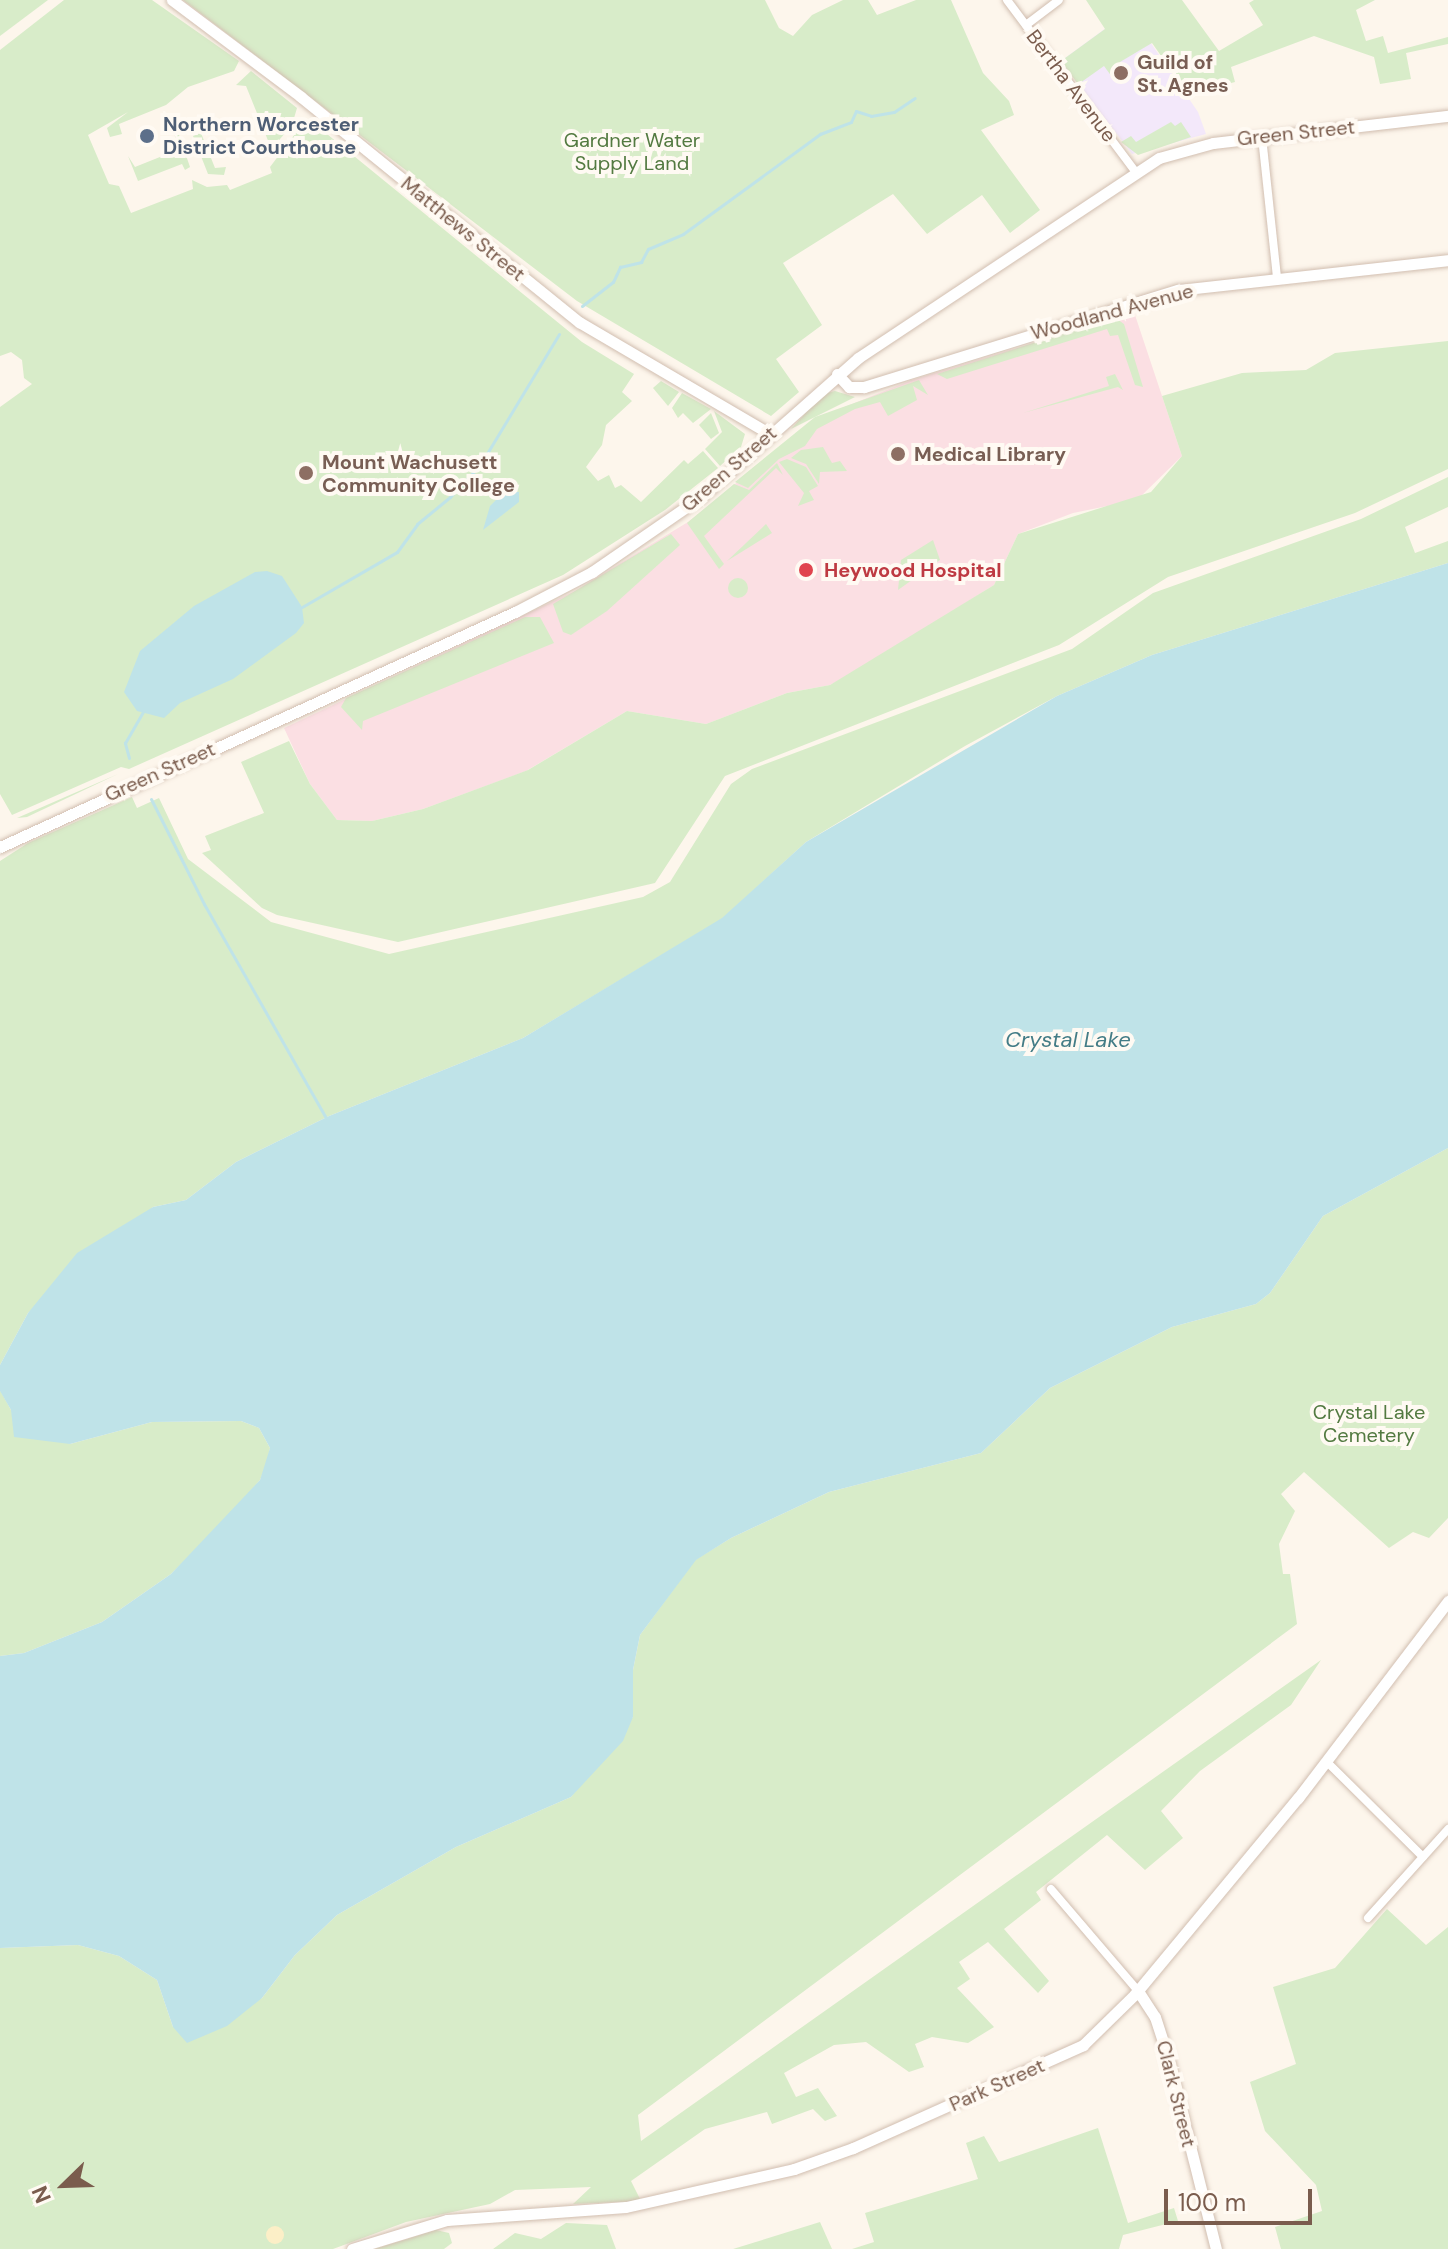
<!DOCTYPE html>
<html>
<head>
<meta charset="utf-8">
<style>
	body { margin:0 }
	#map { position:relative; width:1448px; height:2249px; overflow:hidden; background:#fdf6ec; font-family:"DM Sans",sans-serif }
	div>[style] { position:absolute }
	.education>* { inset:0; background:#f3e8fa }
	.medical>* { inset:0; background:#fbdfe3 }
	.green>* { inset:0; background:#d8ecc9 }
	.round { border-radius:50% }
	.sand>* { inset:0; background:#fcefc7 }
	.water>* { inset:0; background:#bfe3e8 }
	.stream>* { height:3px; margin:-1.5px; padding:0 1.5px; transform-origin:1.5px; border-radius:1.5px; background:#bfe3e8 }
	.roads { filter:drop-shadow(0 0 2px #d1beb0) drop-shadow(0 0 2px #d1beb0) }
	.minor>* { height:8px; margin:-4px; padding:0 4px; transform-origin:4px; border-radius:4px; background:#fff }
	.tertiary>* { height:11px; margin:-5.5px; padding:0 5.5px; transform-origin:5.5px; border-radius:5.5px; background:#fff }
	.dots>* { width:22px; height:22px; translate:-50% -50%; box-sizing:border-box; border:4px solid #fffaf3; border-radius:50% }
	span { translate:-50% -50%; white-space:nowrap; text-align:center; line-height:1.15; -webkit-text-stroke:8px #fffaf3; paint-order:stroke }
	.education-label { font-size:20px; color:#785e54; font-weight:700 }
	.left { translate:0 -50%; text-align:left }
	.street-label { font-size:20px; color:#7a5c4d }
	.service-label { font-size:20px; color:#4e5e75; font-weight:700 }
	.park-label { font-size:20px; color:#537a41 }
	.health-label { font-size:20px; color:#be3a42; font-weight:700 }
	.water-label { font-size:22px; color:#437c86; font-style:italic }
	.north { position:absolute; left:24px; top:2145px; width:80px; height:80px; -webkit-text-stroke:6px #fffaf3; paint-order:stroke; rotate:247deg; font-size:22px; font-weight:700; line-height:32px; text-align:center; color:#7a5c4d }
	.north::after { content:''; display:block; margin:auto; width:28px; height:36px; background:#7a5c4d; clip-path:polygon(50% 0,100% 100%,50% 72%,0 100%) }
	.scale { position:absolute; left:1164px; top:2189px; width:148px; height:36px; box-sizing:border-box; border:4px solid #7a5c4d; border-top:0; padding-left:10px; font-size:24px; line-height:28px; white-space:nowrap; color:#7a5c4d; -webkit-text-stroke:6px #fffaf3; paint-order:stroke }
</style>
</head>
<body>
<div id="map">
	<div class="education">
		<div style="clip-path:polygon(1129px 11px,1198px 112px,1206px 134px,1132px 154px,1061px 61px)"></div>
	</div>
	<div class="medical">
		<div style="clip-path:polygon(1134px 312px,1182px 456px,1137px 500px,1073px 513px,1018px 534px,994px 585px,864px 667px,830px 685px,787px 693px,706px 724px,627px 711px,526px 771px,423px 809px,372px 821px,337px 820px,310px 784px,284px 728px,573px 592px,688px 522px,817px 418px,912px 380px)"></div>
	</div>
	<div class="green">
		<div style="clip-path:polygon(0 0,48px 0,0 36px)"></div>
		<div style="clip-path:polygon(64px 0,152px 0,239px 61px,234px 71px,188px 87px,166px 105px,119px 124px,122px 134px,110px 137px,107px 128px,128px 112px,88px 135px,109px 184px,119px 186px,131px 213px,193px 189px,192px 180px,207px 187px,227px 185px,230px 190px,272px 173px,270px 167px,301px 126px,311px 121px,582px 342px,634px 374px,622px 392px,632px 401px,606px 425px,602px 445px,586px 467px,598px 481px,609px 475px,615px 488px,621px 485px,641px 502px,684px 460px,688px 464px,703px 451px,718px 468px,665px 510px,563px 575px,129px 769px,121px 767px,12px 815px,0 794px,0 407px,32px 384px,24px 378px,22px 360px,11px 352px,0 356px,0 50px)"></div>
		<div style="clip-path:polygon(183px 0,765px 0,779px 28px,793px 36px,812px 15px,843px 0,868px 0,877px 15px,916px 0,951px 0,983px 73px,1009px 101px,1014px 115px,981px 130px,1040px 210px,1010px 233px,982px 195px,927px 234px,893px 194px,783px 263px,822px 325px,776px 359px,799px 392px,771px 416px,577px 301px)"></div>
		<div style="clip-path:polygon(1086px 0,1182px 0,1219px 51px,1263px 25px,1249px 3px,1254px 0,1375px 0,1356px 10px,1366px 41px,1383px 36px,1388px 53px,1448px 37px,1448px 44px,1406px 53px,1411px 79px,1380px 84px,1374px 57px,1314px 36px,1231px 67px,1235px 82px,1188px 94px,1152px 43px,1120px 62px,1123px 69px,1112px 77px,1104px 66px,1080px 83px,1083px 91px,1061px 61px,1105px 29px)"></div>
		<div style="clip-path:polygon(251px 71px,297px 108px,292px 125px,268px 153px,261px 149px,269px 143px,246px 86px,236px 85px)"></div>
		<div style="clip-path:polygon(1171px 122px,1175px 126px,1181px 122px,1191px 137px,1138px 155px,1121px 142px,1131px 136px,1136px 142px)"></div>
		<div style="clip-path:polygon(177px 129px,190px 167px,185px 170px,182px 164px,138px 181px,128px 156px,135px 167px,180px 149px,173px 131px)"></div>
		<div style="clip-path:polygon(201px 133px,215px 168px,226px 167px,224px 175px,208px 174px,193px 136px)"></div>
		<div style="clip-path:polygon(1114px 317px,1124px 324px,1143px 387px,1135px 385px,1118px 335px,1110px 336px,1107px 329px,947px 379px,937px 374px)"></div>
		<div style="clip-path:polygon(1448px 341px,1448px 469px,1355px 513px,1168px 577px,1059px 645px,725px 776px,655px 883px,398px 942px,277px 915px,262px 908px,202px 853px,211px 850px,205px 836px,264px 813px,241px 762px,289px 741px,310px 784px,337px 820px,372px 821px,423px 809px,528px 770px,627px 711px,706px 724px,787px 693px,830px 685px,994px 585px,1018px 534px,1151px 492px,1182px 456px,1162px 396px,1242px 373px,1306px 370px,1335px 353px)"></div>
		<div style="clip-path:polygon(1115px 374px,1123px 390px,1118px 387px,1023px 413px,1109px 386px,1106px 377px)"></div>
		<div style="clip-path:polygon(919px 380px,928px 395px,913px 386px,917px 400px,888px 416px,880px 402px,855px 409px,817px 429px,805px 446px,779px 459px,748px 488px,735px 482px,815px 417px)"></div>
		<div style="clip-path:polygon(661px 381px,679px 392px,668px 406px,653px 388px)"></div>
		<div style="clip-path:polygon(835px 391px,855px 397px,791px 429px,823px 394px)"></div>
		<div style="clip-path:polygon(682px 393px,711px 409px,693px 423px,683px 413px,678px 418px,672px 408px)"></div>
		<div style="clip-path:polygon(714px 411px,745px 434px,741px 447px,720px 466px,705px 449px,722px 432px)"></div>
		<div style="clip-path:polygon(711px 413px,719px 433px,711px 439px,699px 425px)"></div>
		<div style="clip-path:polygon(823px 447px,832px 463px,840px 461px,847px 471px,820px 472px,819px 484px,806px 464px,791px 458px,801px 450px)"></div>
		<div style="clip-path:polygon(787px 459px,806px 467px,818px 486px,809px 491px,814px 500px,798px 506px,804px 493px,779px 462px)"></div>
		<div style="clip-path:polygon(777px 463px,783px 475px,776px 468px,704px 536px,724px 564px,719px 569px,687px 523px,734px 484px,749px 490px)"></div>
		<div style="clip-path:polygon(1448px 477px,1448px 507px,1405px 527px,1415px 553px,1448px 541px,1448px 563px,1152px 655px,1057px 696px,965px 746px,806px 842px,722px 919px,523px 1038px,329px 1116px,236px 1162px,186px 1200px,153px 1207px,28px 1313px,0 1365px,0 861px,28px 843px,132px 797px,137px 808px,159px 798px,188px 859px,271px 922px,389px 954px,643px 897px,670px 882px,731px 784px,752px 769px,1072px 649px,1153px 593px,1361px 519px)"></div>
		<div style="clip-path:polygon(766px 524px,772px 533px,727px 561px)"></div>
		<div style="clip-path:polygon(671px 534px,680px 545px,607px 611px,571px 635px,563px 632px,553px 604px)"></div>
		<div style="clip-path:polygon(933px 540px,940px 560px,898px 590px,901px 560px)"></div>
		<div class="round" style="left:728px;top:578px;width:20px;height:20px"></div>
		<div style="clip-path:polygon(525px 617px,540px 617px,554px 643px,363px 721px,362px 730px,341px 707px,346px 698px)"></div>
		<div style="clip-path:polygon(118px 774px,27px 817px,17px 818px)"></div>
		<div style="clip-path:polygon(1448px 1148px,1448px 1518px,1429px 1538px,1413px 1532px,1389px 1548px,1304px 1472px,1281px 1494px,1295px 1511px,1279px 1544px,1283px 1574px,1290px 1574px,1297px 1624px,638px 2115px,641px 2141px,1321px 1660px,1291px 1705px,1200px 1771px,1161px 1811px,1183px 1838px,1145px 1870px,1107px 1835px,1036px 1892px,1041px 1900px,1004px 1929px,1049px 1981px,1038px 1993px,988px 1942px,959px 1962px,970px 1979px,957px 1988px,994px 2027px,968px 2043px,932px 2037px,915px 2044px,924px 2067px,909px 2072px,866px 2042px,834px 2045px,784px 2073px,796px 2097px,818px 2088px,837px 2116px,825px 2121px,813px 2109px,772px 2124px,767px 2112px,705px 2129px,631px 2181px,641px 2201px,573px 2204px,591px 2187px,515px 2190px,490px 2204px,406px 2222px,333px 2249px,0 2249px,0 1948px,78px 1945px,119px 1956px,157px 1980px,173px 2027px,262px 1998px,295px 1955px,337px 1915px,456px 1847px,571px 1797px,633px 1717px,633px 1670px,640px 1635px,695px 1560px,731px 1538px,829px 1492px,981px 1453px,1050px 1388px,1172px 1327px,1256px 1304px,1270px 1293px,1323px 1216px)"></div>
		<div style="clip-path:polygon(0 1390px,11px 1410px,70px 1444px,152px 1422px,241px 1421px,259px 1428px,270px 1448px,267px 1463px,260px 1480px,225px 1521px,171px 1574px,102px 1622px,24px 1653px,0 1656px)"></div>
		<div style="clip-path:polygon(1387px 1909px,1426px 1945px,1448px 1927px,1448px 2249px,1281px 2249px,1275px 2227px,1322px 2211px,1316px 2185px,1265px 2131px,1250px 2082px,1296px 2064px,1273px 1987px,1335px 1968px)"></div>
		<div style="clip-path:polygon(1098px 2128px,1128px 2223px,1174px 2208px,1178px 2221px,1123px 2235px,1119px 2249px,852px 2249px,874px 2242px,865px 2213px,978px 2179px,966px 2143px,984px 2136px,999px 2162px)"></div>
		<div style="clip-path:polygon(820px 2222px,832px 2249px,733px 2249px)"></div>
		<div style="clip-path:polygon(566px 2223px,607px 2225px,616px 2249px,493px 2249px,515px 2233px,541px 2239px)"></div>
		<div style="clip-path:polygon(436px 2230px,449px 2233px,452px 2243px,444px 2249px,375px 2249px)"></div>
	</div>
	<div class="sand">
		<div class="round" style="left:266px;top:2226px;width:18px;height:18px"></div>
	</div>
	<div class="water">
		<div style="clip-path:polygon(504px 492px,519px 492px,519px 502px,483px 530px,490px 506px)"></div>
		<div style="clip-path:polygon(1448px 563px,1448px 1148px,1323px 1216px,1270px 1293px,1256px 1304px,1172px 1327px,1050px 1388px,981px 1453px,829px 1492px,731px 1538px,696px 1560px,640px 1635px,633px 1670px,633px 1717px,623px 1741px,571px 1797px,456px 1847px,337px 1915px,295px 1955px,262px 1998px,227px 2026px,187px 2043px,173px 2027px,157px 1980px,119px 1956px,78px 1945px,0 1948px,0 1656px,24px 1653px,102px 1622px,171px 1574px,260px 1480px,270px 1448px,259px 1428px,241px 1421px,152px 1422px,70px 1444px,14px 1437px,11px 1410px,0 1391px,0 1365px,28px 1313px,77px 1253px,153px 1207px,186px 1200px,236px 1162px,329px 1116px,523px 1038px,722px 918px,806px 842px,1057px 696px,1152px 655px)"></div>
		<div style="clip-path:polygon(267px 571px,282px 576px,302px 607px,304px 623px,296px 633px,233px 679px,180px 703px,164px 718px,137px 711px,124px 692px,140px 651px,194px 606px,255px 572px)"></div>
	</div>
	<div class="stream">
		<div style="left:582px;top:306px;width:39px;rotate:-38deg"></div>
		<div style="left:613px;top:282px;width:17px;rotate:-65deg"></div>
		<div style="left:620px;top:267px;width:22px;rotate:-13deg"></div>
		<div style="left:641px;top:262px;width:15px;rotate:-62deg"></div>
		<div style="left:648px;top:249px;width:38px;rotate:-23deg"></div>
		<div style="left:683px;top:234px;width:170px;rotate:-36.1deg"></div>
		<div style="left:820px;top:134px;width:33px;rotate:-21deg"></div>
		<div style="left:851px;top:122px;width:12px;rotate:-66deg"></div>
		<div style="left:856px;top:111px;width:16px;rotate:18deg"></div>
		<div style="left:871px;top:116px;width:23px;rotate:-10deg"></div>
		<div style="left:894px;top:112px;width:25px;rotate:-34deg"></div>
		<div style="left:302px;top:607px;width:110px;rotate:-30.1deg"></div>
		<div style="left:397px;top:552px;width:34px;rotate:-54deg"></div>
		<div style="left:417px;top:524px;width:43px;rotate:-39.3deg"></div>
		<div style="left:450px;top:497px;width:44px;rotate:-46.8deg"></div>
		<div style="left:480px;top:465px;width:153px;rotate:-58.9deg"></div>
		<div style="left:129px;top:758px;width:16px;rotate:-105deg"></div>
		<div style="left:125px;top:743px;width:36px;rotate:-60deg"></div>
		<div style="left:151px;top:799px;width:118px;rotate:63.2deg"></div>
		<div style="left:204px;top:904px;width:246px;rotate:60.3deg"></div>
	</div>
	<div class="roads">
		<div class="minor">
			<div style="left:1007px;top:0;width:214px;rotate:53.2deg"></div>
			<div style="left:1026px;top:25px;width:41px;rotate:-37.1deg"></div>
			<div style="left:1262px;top:137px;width:141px;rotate:83.9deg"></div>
			<div style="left:1327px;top:1762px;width:135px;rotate:44.7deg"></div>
			<div style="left:1051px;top:1889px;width:134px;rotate:49.5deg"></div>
			<div style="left:1368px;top:1918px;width:120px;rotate:-48deg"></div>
		</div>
		<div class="tertiary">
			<div style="left:172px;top:0;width:161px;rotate:36.9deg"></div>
			<div style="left:301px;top:97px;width:358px;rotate:39deg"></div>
			<div style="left:579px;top:322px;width:221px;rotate:30.4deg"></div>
			<div style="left:837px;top:374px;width:18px;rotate:47deg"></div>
			<div style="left:849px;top:387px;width:15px"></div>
			<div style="left:864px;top:387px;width:329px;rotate:-17.2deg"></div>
			<div style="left:1178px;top:290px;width:272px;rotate:-6.3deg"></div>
			<div style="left:0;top:847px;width:566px;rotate:-24.53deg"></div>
			<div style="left:515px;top:612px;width:87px;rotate:-27.5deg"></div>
			<div style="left:592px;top:572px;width:134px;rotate:-34.6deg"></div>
			<div style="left:702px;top:496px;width:208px;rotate:-41.5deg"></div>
			<div style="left:858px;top:358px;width:361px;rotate:-33.6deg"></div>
			<div style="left:1159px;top:158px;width:56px;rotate:-15.5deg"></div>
			<div style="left:1213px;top:143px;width:237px;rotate:-6.6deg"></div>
			<div style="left:1138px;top:1991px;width:31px;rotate:57deg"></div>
			<div style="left:1155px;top:2017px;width:39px;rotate:72deg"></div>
			<div style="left:1167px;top:2054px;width:201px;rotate:75.9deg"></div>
			<div style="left:352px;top:2249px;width:99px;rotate:-17deg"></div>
			<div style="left:447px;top:2220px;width:179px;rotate:-4.2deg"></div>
			<div style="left:626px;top:2207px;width:172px;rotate:-12.7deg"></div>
			<div style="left:794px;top:2169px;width:63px;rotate:-19.6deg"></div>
			<div style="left:853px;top:2148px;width:252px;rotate:-24.1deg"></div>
			<div style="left:1083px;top:2045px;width:73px;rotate:-44.4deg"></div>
			<div style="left:1135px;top:1994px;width:255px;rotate:-50.3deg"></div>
			<div style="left:1298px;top:1798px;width:248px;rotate:-52.7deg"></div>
		</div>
	</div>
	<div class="dots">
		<div style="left:1121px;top:73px;background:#8d6e63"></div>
		<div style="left:147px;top:136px;background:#5c6f8a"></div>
		<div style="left:898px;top:454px;background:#8d6e63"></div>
		<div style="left:306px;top:473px;background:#8d6e63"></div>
		<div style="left:806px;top:570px;background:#e0444e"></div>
	</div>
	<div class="education-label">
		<span class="left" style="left:1137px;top:74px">Guild of<br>St. Agnes</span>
		<span class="left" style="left:914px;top:454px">Medical Library</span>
		<span class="left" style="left:322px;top:474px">Mount Wachusett<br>Community College</span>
	</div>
	<div class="street-label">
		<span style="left:1071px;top:86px;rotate:53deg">Bertha Avenue</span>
		<span style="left:1296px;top:133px;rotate:-6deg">Green Street</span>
		<span style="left:463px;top:229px;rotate:39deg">Matthews Street</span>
		<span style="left:1112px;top:312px;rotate:-15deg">Woodland Avenue</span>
		<span style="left:729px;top:469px;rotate:-41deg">Green Street</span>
		<span style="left:160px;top:772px;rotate:-24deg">Green Street</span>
		<span style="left:997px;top:2085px;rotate:-24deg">Park Street</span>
		<span style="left:1176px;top:2094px;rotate:76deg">Clark Street</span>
	</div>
	<div class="service-label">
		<span class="left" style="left:163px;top:136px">Northern Worcester<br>District Courthouse</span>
	</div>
	<div class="park-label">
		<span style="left:632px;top:152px">Gardner Water<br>Supply Land</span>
		<span style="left:1369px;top:1424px">Crystal Lake<br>Cemetery</span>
	</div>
	<div class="health-label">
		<span class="left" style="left:824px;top:570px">Heywood Hospital</span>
	</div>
	<div class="water-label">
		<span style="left:1068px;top:1040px">Crystal Lake</span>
	</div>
	<div class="north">N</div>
	<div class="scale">100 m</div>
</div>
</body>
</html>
